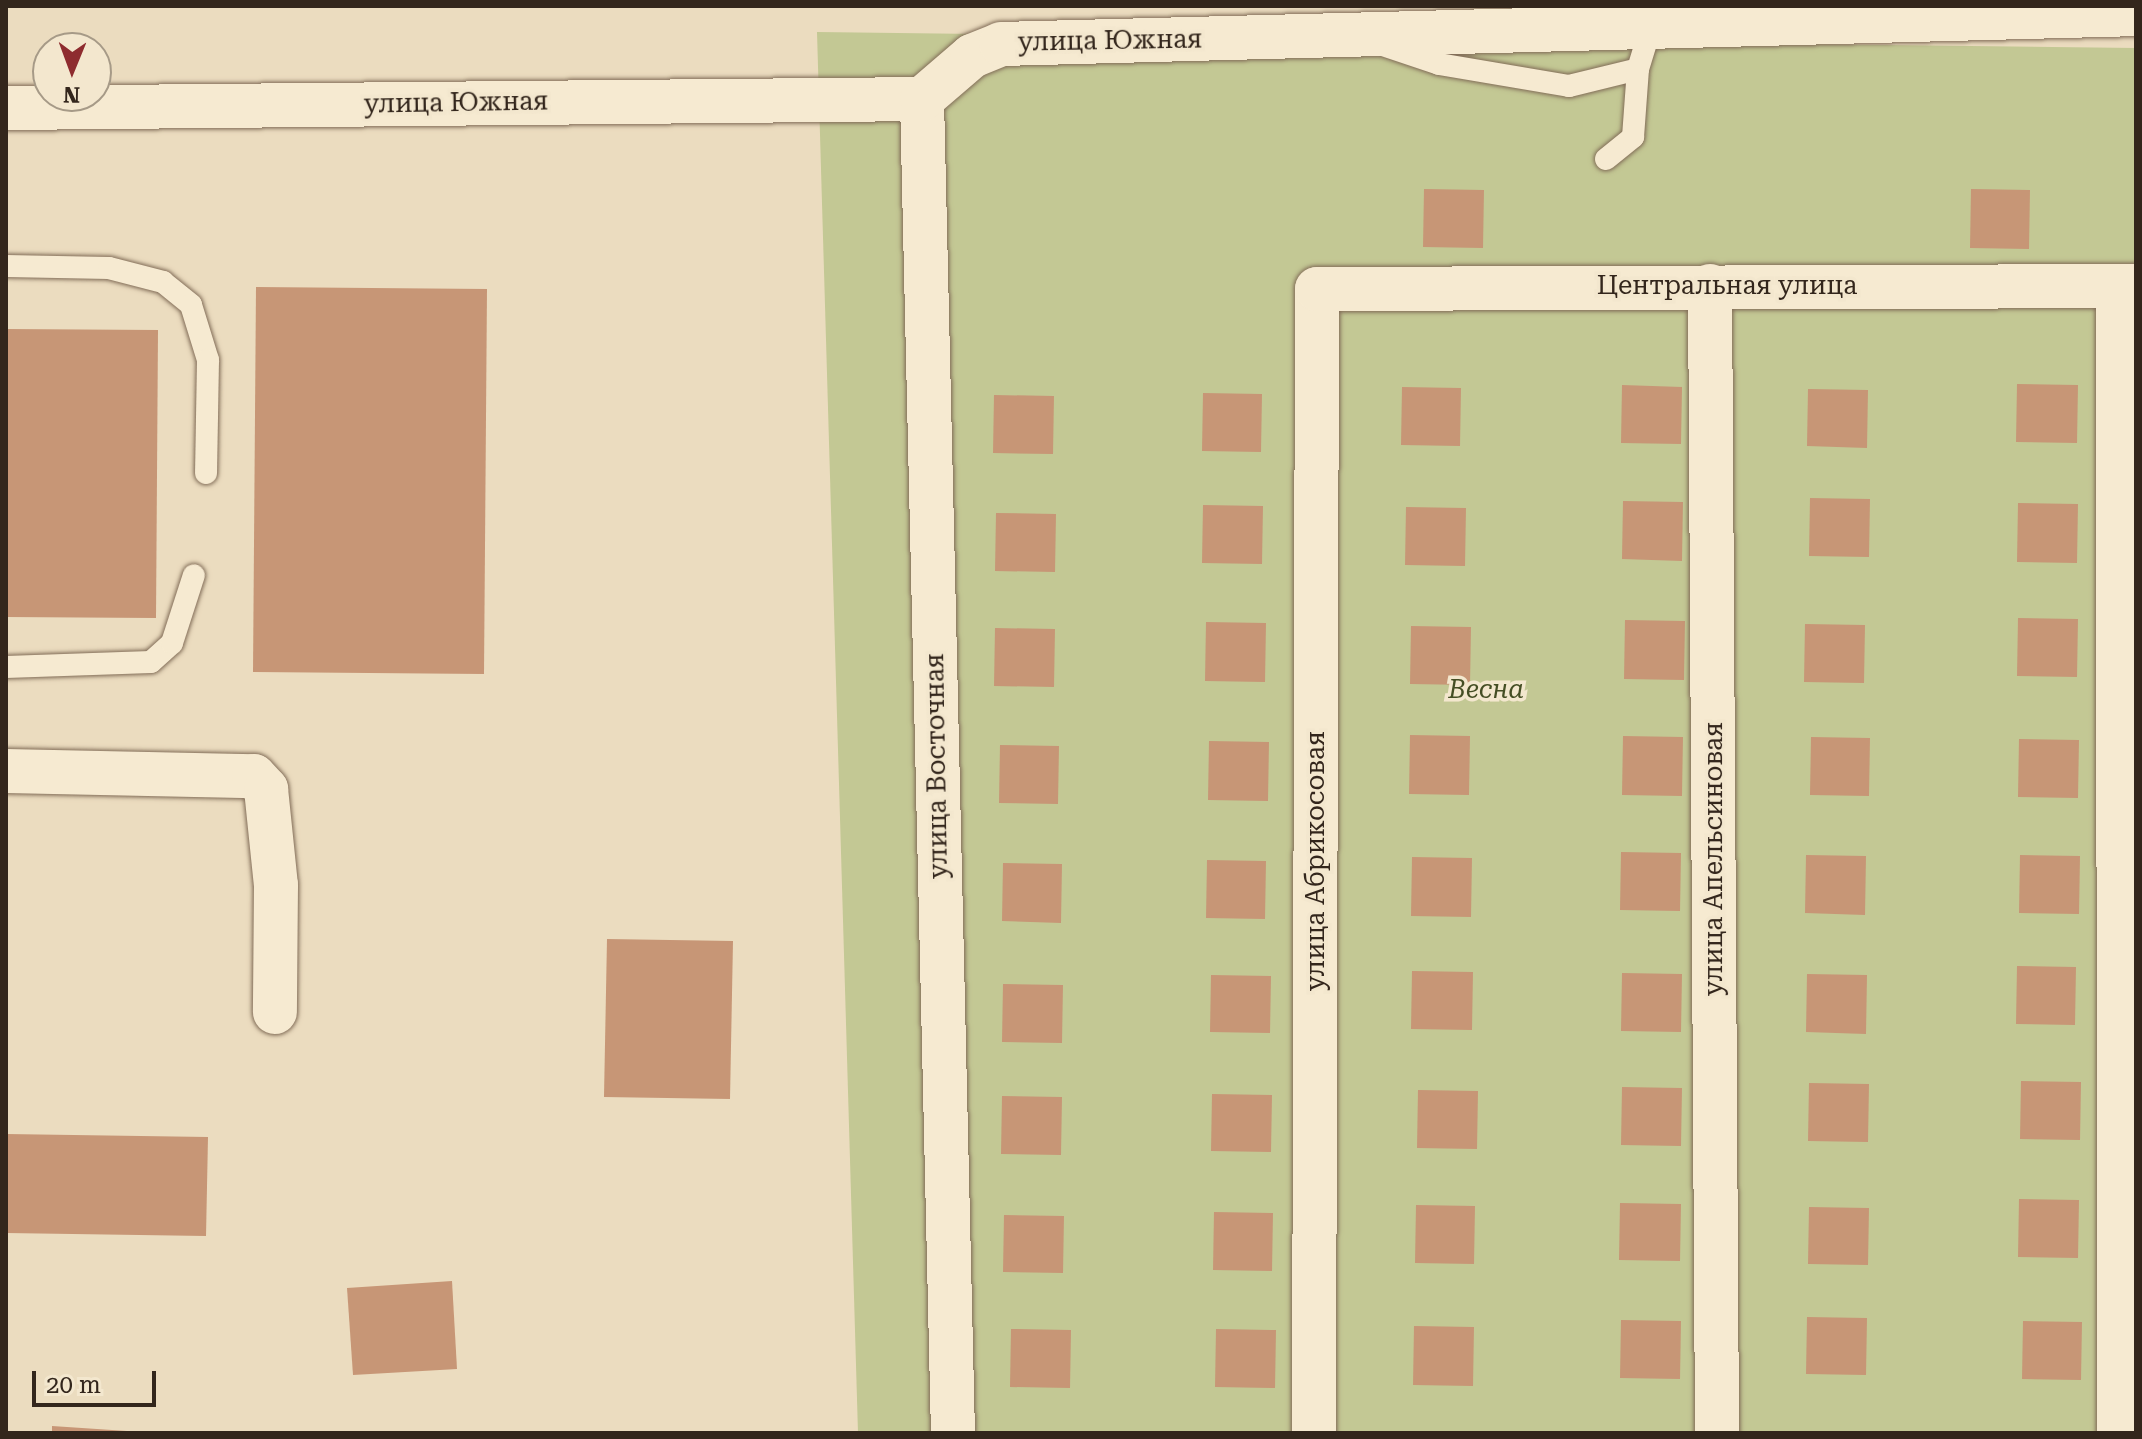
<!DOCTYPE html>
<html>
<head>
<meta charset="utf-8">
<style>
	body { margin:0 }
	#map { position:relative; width:2142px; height:1439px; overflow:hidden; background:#ebdcbf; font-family:"Roboto Serif",serif }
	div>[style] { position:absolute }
	.green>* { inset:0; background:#c3c894 }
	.building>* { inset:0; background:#c79676 }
	.roads { filter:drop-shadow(0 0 2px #826d58) drop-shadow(0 0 2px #826d58) }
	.service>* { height:22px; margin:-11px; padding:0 11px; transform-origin:11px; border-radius:11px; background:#f6ead1 }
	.minor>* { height:44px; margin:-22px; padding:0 22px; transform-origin:22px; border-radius:22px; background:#f6ead1 }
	span { translate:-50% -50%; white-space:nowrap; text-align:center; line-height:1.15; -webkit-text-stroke:7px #f3e7ce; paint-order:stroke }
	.street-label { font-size:26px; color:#33261c }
	.park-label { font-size:26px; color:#454e24; font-style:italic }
	.frame { position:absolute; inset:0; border:8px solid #33261c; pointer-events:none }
	.north { position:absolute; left:32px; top:32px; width:80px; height:80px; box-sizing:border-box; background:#f3e7ce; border:2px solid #a69a87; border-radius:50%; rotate:181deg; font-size:22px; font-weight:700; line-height:32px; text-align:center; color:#33261c }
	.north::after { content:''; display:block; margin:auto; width:28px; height:36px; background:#8e2c2f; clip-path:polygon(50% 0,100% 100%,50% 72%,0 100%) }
	.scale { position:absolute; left:32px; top:1371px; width:124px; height:36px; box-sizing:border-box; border:4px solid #33261c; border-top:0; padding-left:10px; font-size:24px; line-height:28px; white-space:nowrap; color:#33261c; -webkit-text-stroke:6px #f3e7ce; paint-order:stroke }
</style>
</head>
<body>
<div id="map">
	<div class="green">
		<div style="clip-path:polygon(817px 32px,2136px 48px,2136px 1433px,858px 1433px)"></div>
	</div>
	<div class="building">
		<div style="clip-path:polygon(1424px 189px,1484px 190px,1483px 248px,1423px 247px)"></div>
		<div style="clip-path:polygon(1971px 189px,2030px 190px,2029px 249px,1970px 248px)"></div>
		<div style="clip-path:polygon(256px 287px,487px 289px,484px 674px,253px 672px)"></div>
		<div style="clip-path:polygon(6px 329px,158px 330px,156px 618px,6px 617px)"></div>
		<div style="clip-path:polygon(2017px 384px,2078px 385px,2077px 443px,2016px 442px)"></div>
		<div style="clip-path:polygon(1622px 385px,1682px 387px,1681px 444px,1621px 443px)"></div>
		<div style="clip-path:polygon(1402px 387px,1461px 388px,1460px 446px,1401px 445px)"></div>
		<div style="clip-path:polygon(1808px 389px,1868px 390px,1867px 448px,1807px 446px)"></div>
		<div style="clip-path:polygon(1203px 393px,1262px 394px,1261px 452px,1202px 451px)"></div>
		<div style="clip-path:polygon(994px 395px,1054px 396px,1053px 454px,993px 453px)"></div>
		<div style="clip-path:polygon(1810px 498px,1870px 499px,1869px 557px,1809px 556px)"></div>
		<div style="clip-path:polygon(1623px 501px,1683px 502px,1682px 561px,1622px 559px)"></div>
		<div style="clip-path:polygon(2018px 503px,2078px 504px,2077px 563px,2017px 562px)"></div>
		<div style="clip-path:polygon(1203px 505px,1263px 506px,1262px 564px,1202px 563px)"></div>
		<div style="clip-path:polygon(1406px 507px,1466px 508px,1465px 566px,1405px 565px)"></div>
		<div style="clip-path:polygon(996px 513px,1056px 514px,1055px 572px,995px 571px)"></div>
		<div style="clip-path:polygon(2018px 618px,2078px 619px,2077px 677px,2017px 676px)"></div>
		<div style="clip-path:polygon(1625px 620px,1685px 621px,1684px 680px,1624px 679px)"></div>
		<div style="clip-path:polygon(1206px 622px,1266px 623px,1265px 682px,1205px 681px)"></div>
		<div style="clip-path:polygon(1805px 624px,1865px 625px,1864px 683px,1804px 682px)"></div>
		<div style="clip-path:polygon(1411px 626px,1471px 627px,1470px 685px,1410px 684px)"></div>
		<div style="clip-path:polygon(995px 628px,1055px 629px,1054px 687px,994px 686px)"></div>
		<div style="clip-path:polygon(1410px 735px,1470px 736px,1469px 795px,1409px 794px)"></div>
		<div style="clip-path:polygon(1623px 736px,1683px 737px,1682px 796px,1622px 795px)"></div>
		<div style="clip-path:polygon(1811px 737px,1870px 738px,1869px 796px,1810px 795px)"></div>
		<div style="clip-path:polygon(2019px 739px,2079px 740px,2078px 798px,2018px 797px)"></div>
		<div style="clip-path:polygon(1209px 741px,1269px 742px,1268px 801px,1208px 800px)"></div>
		<div style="clip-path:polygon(1000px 745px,1059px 746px,1058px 804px,999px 803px)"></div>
		<div style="clip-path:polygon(1621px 852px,1681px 853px,1680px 911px,1620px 910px)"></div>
		<div style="clip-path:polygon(1806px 855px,1866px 856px,1865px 915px,1805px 913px)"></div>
		<div style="clip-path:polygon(2020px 855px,2080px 856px,2079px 914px,2019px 913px)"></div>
		<div style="clip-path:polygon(1412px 857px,1472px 858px,1471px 917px,1411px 916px)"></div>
		<div style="clip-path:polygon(1207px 860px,1266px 861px,1265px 919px,1206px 918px)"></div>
		<div style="clip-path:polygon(1003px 863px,1062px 864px,1061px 923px,1002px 921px)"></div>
		<div style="clip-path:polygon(607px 939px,733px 941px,730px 1099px,604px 1097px)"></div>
		<div style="clip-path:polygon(2017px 966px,2076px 967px,2075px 1025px,2016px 1024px)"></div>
		<div style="clip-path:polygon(1412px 971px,1473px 972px,1472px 1030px,1411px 1029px)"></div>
		<div style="clip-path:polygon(1622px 973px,1682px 974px,1681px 1032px,1621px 1031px)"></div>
		<div style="clip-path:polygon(1807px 974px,1867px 975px,1866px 1034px,1806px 1032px)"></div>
		<div style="clip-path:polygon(1211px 975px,1271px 976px,1270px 1033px,1210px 1032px)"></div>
		<div style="clip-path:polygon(1003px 984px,1063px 985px,1062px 1043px,1002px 1042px)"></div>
		<div style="clip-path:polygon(2021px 1081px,2081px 1082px,2080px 1140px,2020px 1139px)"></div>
		<div style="clip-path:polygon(1809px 1083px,1869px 1084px,1868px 1142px,1808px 1141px)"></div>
		<div style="clip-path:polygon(1622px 1087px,1682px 1088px,1681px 1146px,1621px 1145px)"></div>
		<div style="clip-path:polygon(1418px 1090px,1478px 1091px,1477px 1149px,1417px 1148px)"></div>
		<div style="clip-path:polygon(1212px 1094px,1272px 1095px,1271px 1152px,1211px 1151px)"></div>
		<div style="clip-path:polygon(1002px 1096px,1062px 1097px,1061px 1155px,1001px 1154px)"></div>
		<div style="clip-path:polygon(6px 1134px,208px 1137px,206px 1236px,6px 1233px)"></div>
		<div style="clip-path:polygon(2019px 1199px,2079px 1200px,2078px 1258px,2018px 1257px)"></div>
		<div style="clip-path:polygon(1620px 1203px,1681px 1204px,1680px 1261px,1619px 1260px)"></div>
		<div style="clip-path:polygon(1416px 1205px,1475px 1206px,1474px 1264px,1415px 1263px)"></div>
		<div style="clip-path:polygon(1809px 1207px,1869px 1208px,1868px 1265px,1808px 1264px)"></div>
		<div style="clip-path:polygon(1214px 1212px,1273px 1213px,1272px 1271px,1213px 1270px)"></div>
		<div style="clip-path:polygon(1004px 1215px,1064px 1216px,1063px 1273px,1003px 1272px)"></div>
		<div style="clip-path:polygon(452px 1281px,457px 1369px,353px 1375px,347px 1288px)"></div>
		<div style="clip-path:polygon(1807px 1317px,1867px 1318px,1866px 1375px,1806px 1374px)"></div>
		<div style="clip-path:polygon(1621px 1320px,1681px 1321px,1680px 1379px,1620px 1378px)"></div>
		<div style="clip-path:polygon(2023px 1321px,2082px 1322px,2081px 1380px,2022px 1379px)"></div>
		<div style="clip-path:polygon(1414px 1326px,1474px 1327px,1473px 1386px,1413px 1385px)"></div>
		<div style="clip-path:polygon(1011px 1329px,1071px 1330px,1070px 1388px,1010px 1387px)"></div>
		<div style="clip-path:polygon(1216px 1329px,1276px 1330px,1275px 1388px,1215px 1387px)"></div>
		<div style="clip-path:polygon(52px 1426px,127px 1431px,127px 1433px,52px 1433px)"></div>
	</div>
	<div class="roads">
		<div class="service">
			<div style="left:1383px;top:45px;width:59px;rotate:18.7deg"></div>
			<div style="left:1439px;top:64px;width:132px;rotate:9.6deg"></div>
			<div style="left:1569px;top:86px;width:71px;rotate:-13.8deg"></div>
			<div style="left:1638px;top:69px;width:51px;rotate:-73deg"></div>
			<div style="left:1606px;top:159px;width:35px;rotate:-39deg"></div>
			<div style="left:1633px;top:137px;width:68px;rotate:-85.8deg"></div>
			<div style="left:6px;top:266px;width:103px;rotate:1.1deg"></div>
			<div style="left:109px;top:268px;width:56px;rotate:14.5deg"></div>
			<div style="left:163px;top:282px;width:36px;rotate:39deg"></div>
			<div style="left:191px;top:305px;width:58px;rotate:72.8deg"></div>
			<div style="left:208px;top:360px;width:113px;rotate:91deg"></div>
			<div style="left:6px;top:667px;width:145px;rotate:-2deg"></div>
			<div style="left:151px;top:662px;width:28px;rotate:-42deg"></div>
			<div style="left:172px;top:643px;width:71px;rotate:-72.1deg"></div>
		</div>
		<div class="minor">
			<div style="left:922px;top:99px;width:1334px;rotate:88.67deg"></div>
			<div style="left:6px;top:108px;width:916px;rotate:-0.56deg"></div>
			<div style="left:922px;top:99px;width:66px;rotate:-40.7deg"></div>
			<div style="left:972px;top:56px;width:31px;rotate:-22deg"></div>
			<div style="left:1001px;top:44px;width:1135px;rotate:-1.51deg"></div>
			<div style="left:1710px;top:286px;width:1147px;rotate:89.65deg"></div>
			<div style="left:2118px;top:286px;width:1147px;rotate:89.95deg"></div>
			<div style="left:6px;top:771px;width:248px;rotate:1.2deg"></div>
			<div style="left:254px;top:776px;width:18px;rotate:47deg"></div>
			<div style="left:266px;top:789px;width:97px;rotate:84.1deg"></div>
			<div style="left:276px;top:885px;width:127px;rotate:90.5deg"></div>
			<div style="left:1314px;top:1433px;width:1144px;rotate:-89.85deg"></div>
			<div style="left:1317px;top:289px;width:819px;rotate:-0.21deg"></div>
		</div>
	</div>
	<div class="street-label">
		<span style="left:1110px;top:41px;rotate:-1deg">улица Южная</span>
		<span style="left:456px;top:103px;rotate:-1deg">улица Южная</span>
		<span style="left:1727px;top:286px">Центральная улица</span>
		<span style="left:937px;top:766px;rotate:-91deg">улица Восточная</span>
		<span style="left:1714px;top:859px;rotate:-90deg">улица Апельсиновая</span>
		<span style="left:1316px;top:861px;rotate:-90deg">улица Абрикосовая</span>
	</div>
	<div class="park-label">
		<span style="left:1486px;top:690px">Весна</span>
	</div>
	<div class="frame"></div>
	<div class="north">N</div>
	<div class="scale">20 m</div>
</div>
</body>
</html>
